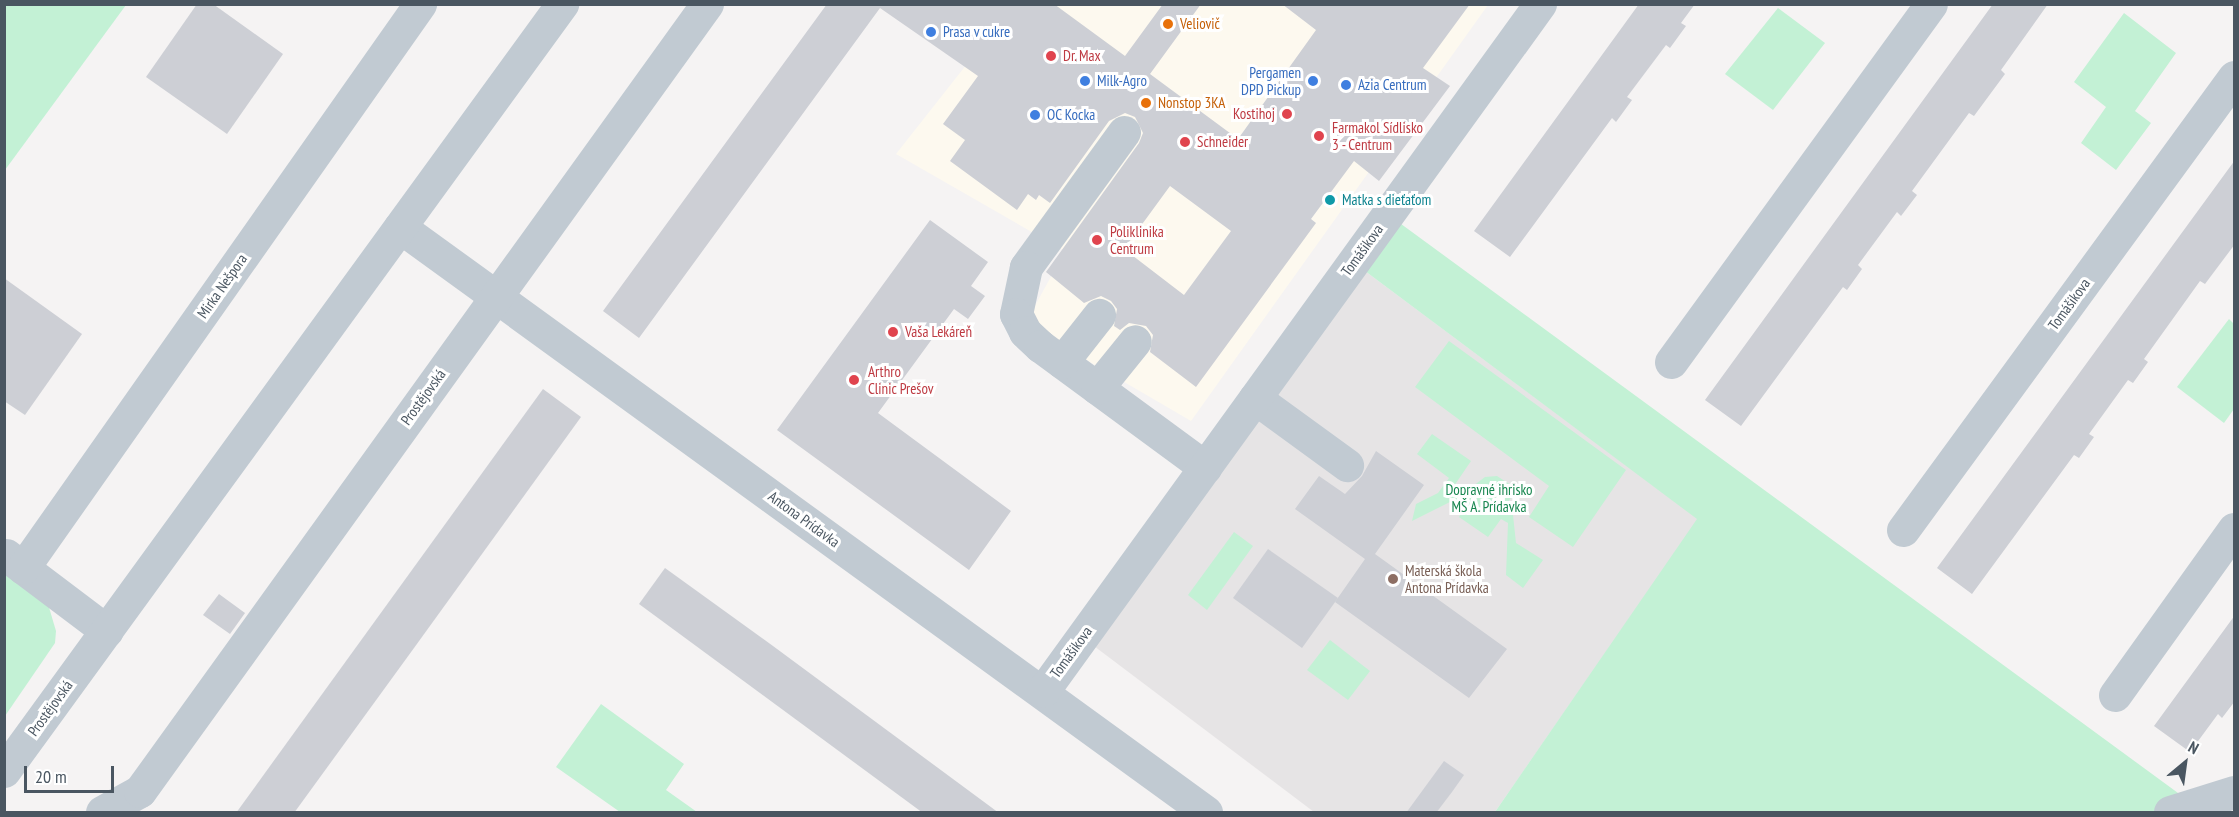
<!DOCTYPE html>
<html>
<head>
<meta charset="utf-8">
<style>
	body { margin:0 }
	#map { position:relative; width:2239px; height:817px; overflow:hidden; background:#f5f3f3; font-family:"PT Sans Narrow",sans-serif }
	div>[style] { position:absolute }
	.commercial>* { inset:0; background:#fdf9ef }
	.education>* { inset:0; background:#e6e4e5 }
	.green>* { inset:0; background:#c3f1d5 }
	.building>* { inset:0; background:#cdcfd5 }
	.minor>* { height:33px; margin:-16.5px; padding:0 16.5px; transform-origin:16.5px; border-radius:16.5px; background:#c1cad2 }
	.dots>* { width:16px; height:16px; translate:-50% -50%; box-sizing:border-box; border:3px solid #fff; border-radius:50% }
	span { translate:-50% -50%; white-space:nowrap; text-align:center; line-height:1.15; -webkit-text-stroke:6px #fff; paint-order:stroke }
	.food-label { font-size:15px; color:#c56008 }
	.left { translate:0 -50%; text-align:left }
	.shop-label { font-size:15px; color:#366cbe }
	.right { translate:-100% -50%; text-align:right }
	.health-label { font-size:15px; color:#be3a42 }
	.culture-label { font-size:15px; color:#0d838f }
	.street-label { font-size:15px; color:#4a5661 }
	.park-label { font-size:15px; color:#17864f }
	.education-label { font-size:15px; color:#785e54 }
	.frame { position:absolute; inset:0; border:6px solid #4a5661; pointer-events:none }
	.north { position:absolute; left:2155px; top:733px; width:60px; height:60px; -webkit-text-stroke:4px #fff; paint-order:stroke; rotate:29deg; font-size:16px; font-weight:700; line-height:24px; text-align:center; color:#4a5661 }
	.north::after { content:''; display:block; margin:auto; width:21px; height:27px; background:#4a5661; clip-path:polygon(50% 0,100% 100%,50% 72%,0 100%) }
	.scale { position:absolute; left:24px; top:766px; width:90px; height:27px; box-sizing:border-box; border:3px solid #4a5661; border-top:0; padding-left:8px; font-size:18px; line-height:21px; white-space:nowrap; color:#4a5661; -webkit-text-stroke:4px #fff; paint-order:stroke }
</style>
</head>
<body>
<div id="map">
	<div class="commercial">
		<div style="clip-path:polygon(914px 5px,1488px 5px,1191px 421px,1025px 324px,1065px 251px,896px 154px,978px 50px)"></div>
	</div>
	<div class="education">
		<div style="clip-path:polygon(1361px 268px,1698px 519px,1495px 812px,1314px 812px,1086px 640px)"></div>
	</div>
	<div class="green">
		<div style="clip-path:polygon(4px 5px,126px 5px,5px 170px,4px 170px)"></div>
		<div style="clip-path:polygon(1778px 8px,1825px 43px,1773px 110px,1725px 74px)"></div>
		<div style="clip-path:polygon(2124px 13px,2176px 53px,2135px 111px,2151px 123px,2116px 170px,2081px 143px,2106px 107px,2074px 82px)"></div>
		<div style="clip-path:polygon(1397px 221px,2204px 812px,1495px 812px,1697px 519px,1361px 268px)"></div>
		<div style="clip-path:polygon(2229px 319px,2234px 324px,2234px 409px,2224px 423px,2177px 387px)"></div>
		<div style="clip-path:polygon(1449px 341px,1626px 470px,1573px 547px,1529px 517px,1549px 486px,1415px 387px)"></div>
		<div style="clip-path:polygon(1432px 434px,1471px 461px,1454px 486px,1473px 486px,1485px 477px,1497px 476px,1517px 489px,1506px 505px,1513px 515px,1516px 543px,1543px 560px,1523px 588px,1506px 575px,1508px 523px,1501px 519px,1488px 537px,1459px 517px,1469px 499px,1454px 500px,1412px 521px,1416px 504px,1438px 493px,1449px 478px,1417px 454px)"></div>
		<div style="clip-path:polygon(1234px 532px,1253px 546px,1207px 610px,1188px 595px)"></div>
		<div style="clip-path:polygon(5px 568px,48px 604px,56px 631px,55px 643px,5px 716px)"></div>
		<div style="clip-path:polygon(1330px 640px,1370px 671px,1348px 700px,1307px 670px)"></div>
		<div style="clip-path:polygon(601px 704px,684px 764px,666px 790px,697px 812px,620px 812px,556px 767px)"></div>
	</div>
	<div class="building">
		<div style="clip-path:polygon(197px 4px,213px 4px,283px 54px,227px 134px,146px 77px)"></div>
		<div style="clip-path:polygon(evenodd,827px 4px,1054px 4px,1125px 56px,1163px 4px,1201px 4px,1150px 74px,1238px 139px,1316px 30px,1282px 4px,1470px 4px,1423px 68px,1450px 86px,1379px 181px,1354px 161px,1311px 219px,1316px 223px,1196px 387px,1150px 352px,1153px 335px,1146px 326px,1129px 323px,1120px 330px,1114px 326px,1117px 309px,1111px 301px,1101px 296px,1084px 303px,1046px 272px,1139px 143px,1143px 133px,1135px 117px,1125px 113px,1109px 121px,1050px 203px,1039px 195px,1036px 200px,1028px 194px,1017px 210px,950px 161px,965px 140px,943px 124px,978px 76px,880px 8px,639px 338px,603px 311px,827px 4px,1170px 186px,1231px 231px,1184px 295px,1124px 249px,1170px 186px)"></div>
		<div style="clip-path:polygon(1639px 4px,1695px 4px,1681px 23px,1686px 26px,1670px 48px,1666px 45px,1627px 97px,1632px 100px,1616px 122px,1612px 118px,1510px 257px,1474px 231px)"></div>
		<div style="clip-path:polygon(1993px 4px,2048px 4px,2001px 70px,2005px 74px,1974px 116px,1969px 113px,1912px 191px,1917px 195px,1901px 216px,1897px 212px,1858px 265px,1862px 269px,1847px 290px,1843px 287px,1741px 426px,1705px 400px)"></div>
		<div style="clip-path:polygon(2235px 160px,2235px 244px,2205px 284px,2200px 281px,2144px 359px,2148px 362px,2133px 383px,2128px 380px,2089px 434px,2094px 437px,2079px 458px,2074px 455px,1972px 594px,1937px 568px)"></div>
		<div style="clip-path:polygon(930px 220px,988px 262px,971px 286px,985px 296px,968px 319px,954px 309px,878px 413px,1011px 511px,969px 570px,777px 430px)"></div>
		<div style="clip-path:polygon(4px 278px,82px 334px,25px 415px,4px 401px)"></div>
		<div style="clip-path:polygon(543px 389px,581px 417px,414px 648px,294px 813px,236px 813px)"></div>
		<div style="clip-path:polygon(1376px 451px,1424px 485px,1375px 554px,1507px 649px,1469px 698px,1335px 602px,1365px 559px,1295px 509px,1319px 476px,1345px 494px,1362px 476px)"></div>
		<div style="clip-path:polygon(1268px 549px,1338px 598px,1302px 648px,1233px 598px)"></div>
		<div style="clip-path:polygon(665px 568px,773px 646px,999px 813px,923px 813px,639px 604px)"></div>
		<div style="clip-path:polygon(219px 594px,245px 613px,230px 634px,203px 615px)"></div>
		<div style="clip-path:polygon(2235px 615px,2235px 701px,2222px 718px,2218px 714px,2190px 752px,2154px 726px)"></div>
		<div style="clip-path:polygon(1444px 761px,1464px 775px,1452px 792px,1436px 813px,1406px 813px)"></div>
	</div>
	<div class="minor">
		<div style="left:1124px;top:132px;width:167px;rotate:126deg"></div>
		<div style="left:1026px;top:267px;width:48px;rotate:102deg"></div>
		<div style="left:1016px;top:314px;width:20px;rotate:63deg"></div>
		<div style="left:1025px;top:332px;width:21px;rotate:43deg"></div>
		<div style="left:1040px;top:346px;width:205px;rotate:36.3deg"></div>
		<div style="left:400px;top:227px;width:996px;rotate:35.97deg"></div>
		<div style="left:1062px;top:362px;width:60px;rotate:-51.8deg"></div>
		<div style="left:1671px;top:362px;width:442px;rotate:-54deg"></div>
		<div style="left:1097px;top:388px;width:60px;rotate:-51deg"></div>
		<div style="left:1255px;top:398px;width:114px;rotate:36.1deg"></div>
		<div style="left:1903px;top:530px;width:561px;rotate:-53.84deg"></div>
		<div style="left:6px;top:555px;width:126px;rotate:37deg"></div>
		<div style="left:23px;top:568px;width:690px;rotate:-54.86deg"></div>
		<div style="left:1043px;top:691px;width:848px;rotate:-54.12deg"></div>
		<div style="left:2115px;top:695px;width:204px;rotate:-54.4deg"></div>
		<div style="left:4px;top:771px;width:949px;rotate:-53.96deg"></div>
		<div style="left:102px;top:812px;width:43px;rotate:-28.9deg"></div>
		<div style="left:140px;top:791px;width:970px;rotate:-54.23deg"></div>
		<div style="left:2170px;top:812px;width:67px;rotate:-17.4deg"></div>
	</div>
	<div class="dots">
		<div style="left:1168px;top:24px;background:#e8710a"></div>
		<div style="left:931px;top:32px;background:#3f7fe0"></div>
		<div style="left:1051px;top:56px;background:#e0444e"></div>
		<div style="left:1085px;top:81px;background:#3f7fe0"></div>
		<div style="left:1313px;top:81px;background:#3f7fe0"></div>
		<div style="left:1346px;top:85px;background:#3f7fe0"></div>
		<div style="left:1146px;top:103px;background:#e8710a"></div>
		<div style="left:1287px;top:114px;background:#e0444e"></div>
		<div style="left:1035px;top:115px;background:#3f7fe0"></div>
		<div style="left:1319px;top:136px;background:#e0444e"></div>
		<div style="left:1185px;top:142px;background:#e0444e"></div>
		<div style="left:1330px;top:200px;background:#0f9aa8"></div>
		<div style="left:1097px;top:240px;background:#e0444e"></div>
		<div style="left:893px;top:332px;background:#e0444e"></div>
		<div style="left:854px;top:380px;background:#e0444e"></div>
		<div style="left:1393px;top:579px;background:#8d6e63"></div>
	</div>
	<div class="food-label">
		<span class="left" style="left:1180px;top:24px">Veliovič</span>
		<span class="left" style="left:1158px;top:103px">Nonstop 3KA</span>
	</div>
	<div class="shop-label">
		<span class="left" style="left:943px;top:32px">Prasa v cukre</span>
		<span class="right" style="left:1301px;top:81px">Pergamen<br>DPD Pickup</span>
		<span class="left" style="left:1097px;top:81px">Milk-Agro</span>
		<span class="left" style="left:1358px;top:85px">Azia Centrum</span>
		<span class="left" style="left:1047px;top:115px">OC Kocka</span>
	</div>
	<div class="health-label">
		<span class="left" style="left:1063px;top:56px">Dr. Max</span>
		<span class="right" style="left:1275px;top:114px">Kostihoj</span>
		<span class="left" style="left:1332px;top:136px">Farmakol Sídlisko<br>3 - Centrum</span>
		<span class="left" style="left:1197px;top:142px">Schneider</span>
		<span class="left" style="left:1110px;top:240px">Poliklinika<br>Centrum</span>
		<span class="left" style="left:905px;top:332px">Vaša Lekáreň</span>
		<span class="left" style="left:868px;top:380px">Arthro<br>Clinic Prešov</span>
	</div>
	<div class="culture-label">
		<span class="left" style="left:1342px;top:200px">Matka s dieťaťom</span>
	</div>
	<div class="street-label">
		<span style="left:1362px;top:250px;rotate:-54deg">Tomášikova</span>
		<span style="left:222px;top:286px;rotate:-55deg">Mirka Nešpora</span>
		<span style="left:2069px;top:304px;rotate:-54deg">Tomášikova</span>
		<span style="left:423px;top:397px;rotate:-54deg">Prostějovská</span>
		<span style="left:804px;top:519px;rotate:36deg">Antona Prídavka</span>
		<span style="left:1071px;top:652px;rotate:-54deg">Tomášikova</span>
		<span style="left:50px;top:708px;rotate:-54deg">Prostějovská</span>
	</div>
	<div class="park-label">
		<span style="left:1489px;top:498px">Dopravné ihrisko<br>MŠ A. Prídavka</span>
	</div>
	<div class="education-label">
		<span class="left" style="left:1405px;top:579px">Materská škola<br>Antona Prídavka</span>
	</div>
	<div class="frame"></div>
	<div class="north">N</div>
	<div class="scale">20 m</div>
</div>
</body>
</html>
